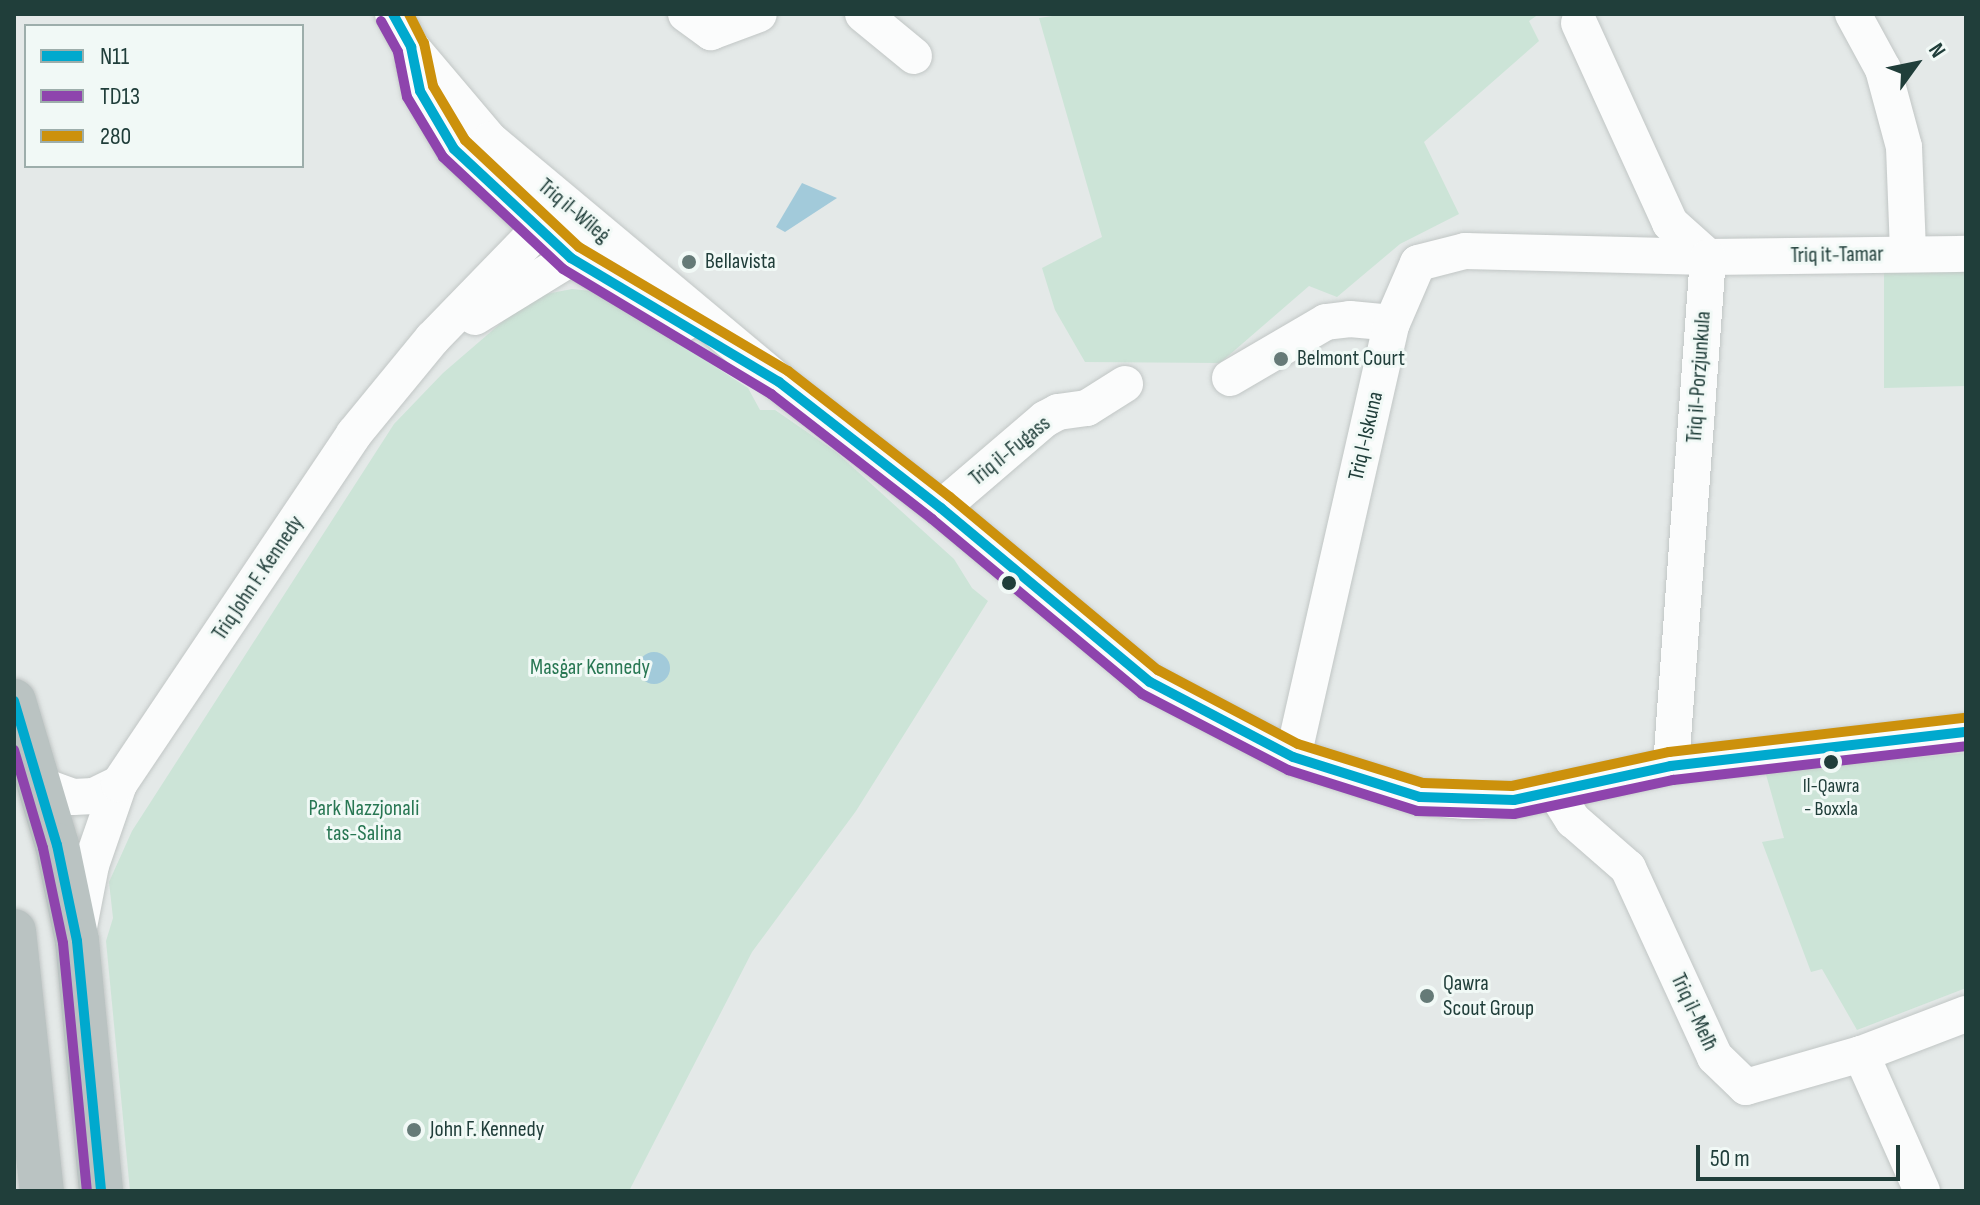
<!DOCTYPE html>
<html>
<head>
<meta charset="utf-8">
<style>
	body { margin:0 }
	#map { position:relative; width:1980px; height:1205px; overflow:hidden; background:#e4e9e8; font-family:"Sofia Sans Condensed",sans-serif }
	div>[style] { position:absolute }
	.green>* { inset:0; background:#cce4d7 }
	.water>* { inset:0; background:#a2cada }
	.round { border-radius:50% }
	.roads { filter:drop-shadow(0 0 2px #c1c6c5) drop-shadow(0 0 2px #c1c6c5) }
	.minor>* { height:36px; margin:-18px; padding:0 18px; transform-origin:18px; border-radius:18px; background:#fbfcfc }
	.highway>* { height:44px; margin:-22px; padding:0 22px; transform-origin:22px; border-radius:22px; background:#bac3c2 }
	.bus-1>* { height:10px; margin:-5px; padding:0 5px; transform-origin:5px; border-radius:5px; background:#00a9ce }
	.bus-2>* { height:10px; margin:-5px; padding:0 5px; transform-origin:5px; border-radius:5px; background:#8e44ad }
	.bus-3>* { height:10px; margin:-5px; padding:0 5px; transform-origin:5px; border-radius:5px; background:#cc910c }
	.dots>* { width:22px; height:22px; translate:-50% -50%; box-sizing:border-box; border:4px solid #f1f9f6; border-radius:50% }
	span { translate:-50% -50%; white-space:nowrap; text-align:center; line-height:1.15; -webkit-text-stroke:6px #f1f9f6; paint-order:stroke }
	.bus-label { font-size:20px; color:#203e3a }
	.street-label { font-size:22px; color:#203e3a }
	.poi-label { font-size:22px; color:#203e3a }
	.left { translate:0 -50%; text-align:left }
	.park-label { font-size:22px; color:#287753 }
	.frame { position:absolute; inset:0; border:16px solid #203e3a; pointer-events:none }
	.legend { position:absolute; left:24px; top:24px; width:280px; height:144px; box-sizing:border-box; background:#f1f9f6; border:2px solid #9daeab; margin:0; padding:10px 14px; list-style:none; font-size:24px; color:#203e3a }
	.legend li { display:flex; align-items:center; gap:16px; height:40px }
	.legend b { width:40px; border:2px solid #9daeab }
	.north { position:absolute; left:1876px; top:24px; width:80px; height:80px; -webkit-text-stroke:6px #f1f9f6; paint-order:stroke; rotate:57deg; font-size:22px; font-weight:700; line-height:32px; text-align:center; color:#203e3a }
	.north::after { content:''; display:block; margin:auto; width:28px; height:36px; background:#203e3a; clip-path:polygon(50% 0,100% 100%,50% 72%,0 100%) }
	.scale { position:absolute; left:1696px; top:1145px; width:204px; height:36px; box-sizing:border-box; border:4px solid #203e3a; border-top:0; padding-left:10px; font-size:24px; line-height:28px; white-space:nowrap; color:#203e3a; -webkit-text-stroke:6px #f1f9f6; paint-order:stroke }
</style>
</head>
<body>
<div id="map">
	<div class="green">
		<div style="clip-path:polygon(1066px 14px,1539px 14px,1529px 21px,1539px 41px,1424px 142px,1459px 214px,1400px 244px,1337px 297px,1309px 286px,1220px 363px,1085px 362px,1055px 310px,1042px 268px,1102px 237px,1039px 18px)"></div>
		<div style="clip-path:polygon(1966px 269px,1966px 386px,1884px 388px,1884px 271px)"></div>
		<div style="clip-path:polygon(572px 289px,601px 292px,748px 388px,760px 410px,775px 410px,836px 452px,954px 559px,972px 588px,988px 601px,856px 811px,752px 952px,629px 1191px,130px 1191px,106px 941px,113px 918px,109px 882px,132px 831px,394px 424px,443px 373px,531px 297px)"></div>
		<div style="clip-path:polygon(1966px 753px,1966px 988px,1857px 1030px,1822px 969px,1811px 972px,1762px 842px,1784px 838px,1765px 771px)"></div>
	</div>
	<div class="water">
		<div style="clip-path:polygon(802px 183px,837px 198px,785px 232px,776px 227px)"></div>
		<div class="round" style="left:638px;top:652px;width:32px;height:32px"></div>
	</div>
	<div class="roads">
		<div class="minor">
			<div style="left:393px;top:14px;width:38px;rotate:61deg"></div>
			<div style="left:411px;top:47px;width:122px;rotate:49.7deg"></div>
			<div style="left:490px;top:140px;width:377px;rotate:39.9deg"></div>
			<div style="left:779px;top:382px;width:205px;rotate:37.9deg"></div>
			<div style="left:941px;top:508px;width:272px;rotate:39.8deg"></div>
			<div style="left:1150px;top:682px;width:161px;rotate:27.7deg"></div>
			<div style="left:1293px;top:757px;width:133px;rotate:17.5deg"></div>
			<div style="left:1420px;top:797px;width:46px;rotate:5deg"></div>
			<div style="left:1466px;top:801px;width:48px;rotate:-1.2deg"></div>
			<div style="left:1514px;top:800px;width:161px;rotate:-12.2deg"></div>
			<div style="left:1671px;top:766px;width:297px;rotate:-6.6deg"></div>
			<div style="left:686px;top:14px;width:31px;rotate:36deg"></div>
			<div style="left:711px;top:32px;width:51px;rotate:-20.6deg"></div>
			<div style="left:863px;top:14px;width:66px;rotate:39.5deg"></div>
			<div style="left:1853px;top:14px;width:63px;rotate:61.4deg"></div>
			<div style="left:1883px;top:69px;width:81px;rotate:74.9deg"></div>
			<div style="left:1904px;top:147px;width:106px;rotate:87.8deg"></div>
			<div style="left:1579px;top:23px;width:220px;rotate:65.5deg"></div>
			<div style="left:1670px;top:223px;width:51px;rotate:41.8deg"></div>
			<div style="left:413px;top:60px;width:32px;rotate:77deg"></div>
			<div style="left:420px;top:91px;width:67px;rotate:59.6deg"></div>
			<div style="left:454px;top:149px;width:160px;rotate:43deg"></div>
			<div style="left:571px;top:258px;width:130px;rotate:30.5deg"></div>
			<div style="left:475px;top:317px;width:113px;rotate:-31.6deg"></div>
			<div style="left:571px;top:258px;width:8px;rotate:-50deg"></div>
			<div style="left:576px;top:252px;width:12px;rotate:-104deg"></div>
			<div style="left:1230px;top:378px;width:111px;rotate:-30.3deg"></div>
			<div style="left:1326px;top:322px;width:24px;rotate:-7deg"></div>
			<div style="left:1350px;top:319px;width:42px;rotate:5.4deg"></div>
			<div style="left:941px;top:508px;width:137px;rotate:-40.6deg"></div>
			<div style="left:1045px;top:419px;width:15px;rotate:-28deg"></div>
			<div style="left:1058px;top:412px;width:29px;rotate:-8deg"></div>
			<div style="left:1087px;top:408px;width:45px;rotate:-32.3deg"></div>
			<div style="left:1293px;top:757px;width:445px;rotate:-77.2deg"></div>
			<div style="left:1392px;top:323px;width:65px;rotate:-66.6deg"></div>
			<div style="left:1418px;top:263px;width:49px;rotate:-14.3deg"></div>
			<div style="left:1465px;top:251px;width:243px;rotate:1.4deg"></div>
			<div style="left:1708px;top:257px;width:258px;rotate:-0.7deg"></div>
			<div style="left:1671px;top:766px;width:510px;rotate:-85.84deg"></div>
			<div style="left:40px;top:785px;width:35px;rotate:20deg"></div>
			<div style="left:73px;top:797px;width:21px;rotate:-3deg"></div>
			<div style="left:94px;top:796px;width:28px;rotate:-26deg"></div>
			<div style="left:1554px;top:790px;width:36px;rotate:58deg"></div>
			<div style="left:1573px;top:820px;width:73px;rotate:41.1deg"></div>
			<div style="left:1628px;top:868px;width:208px;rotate:65.3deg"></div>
			<div style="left:1715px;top:1057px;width:43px;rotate:44.1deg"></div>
			<div style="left:1746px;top:1087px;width:120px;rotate:-16deg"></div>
			<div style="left:1861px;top:1054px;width:112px;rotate:-20.9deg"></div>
			<div style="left:78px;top:932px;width:68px;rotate:-79deg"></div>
			<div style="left:91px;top:865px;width:86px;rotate:-70.9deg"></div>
			<div style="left:119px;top:784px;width:422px;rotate:-56.1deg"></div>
			<div style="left:354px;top:434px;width:123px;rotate:-50.6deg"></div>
			<div style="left:432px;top:339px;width:155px;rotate:-45.8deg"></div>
			<div style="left:540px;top:228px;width:56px;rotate:2deg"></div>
			<div style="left:1861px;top:1054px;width:150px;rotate:66deg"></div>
		</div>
		<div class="highway">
			<div style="left:14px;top:701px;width:150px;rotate:73.4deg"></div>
			<div style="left:57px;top:845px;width:98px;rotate:78.2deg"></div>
			<div style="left:77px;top:941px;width:251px;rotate:84.5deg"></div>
			<div style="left:14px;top:931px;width:262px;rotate:83.9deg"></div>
		</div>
	</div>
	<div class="bus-1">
		<div style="left:393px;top:14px;width:38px;rotate:61deg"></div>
		<div style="left:411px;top:47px;width:45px;rotate:78.4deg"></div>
		<div style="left:420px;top:91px;width:67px;rotate:59.6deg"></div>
		<div style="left:454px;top:149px;width:160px;rotate:43deg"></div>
		<div style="left:571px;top:258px;width:242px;rotate:30.8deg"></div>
		<div style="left:779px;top:382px;width:205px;rotate:37.9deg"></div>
		<div style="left:941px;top:508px;width:272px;rotate:39.8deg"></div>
		<div style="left:1150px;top:682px;width:161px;rotate:27.7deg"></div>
		<div style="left:1293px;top:757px;width:133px;rotate:17.5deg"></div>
		<div style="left:1420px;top:797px;width:94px;rotate:1.8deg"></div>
		<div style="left:1514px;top:800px;width:161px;rotate:-12.2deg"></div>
		<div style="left:1671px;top:766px;width:297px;rotate:-6.6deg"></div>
		<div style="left:14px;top:701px;width:150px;rotate:73.4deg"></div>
		<div style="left:57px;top:845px;width:98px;rotate:78.2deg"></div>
		<div style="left:77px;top:941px;width:251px;rotate:84.5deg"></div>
	</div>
	<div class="bus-2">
		<div style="left:381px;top:21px;width:35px;rotate:61deg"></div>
		<div style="left:398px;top:52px;width:46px;rotate:78.7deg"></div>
		<div style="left:407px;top:97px;width:70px;rotate:59deg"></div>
		<div style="left:443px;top:157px;width:164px;rotate:43deg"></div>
		<div style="left:563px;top:269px;width:243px;rotate:31deg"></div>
		<div style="left:771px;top:394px;width:204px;rotate:37.8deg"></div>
		<div style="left:932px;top:519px;width:273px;rotate:39.8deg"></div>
		<div style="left:1142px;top:694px;width:165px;rotate:27.5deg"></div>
		<div style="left:1288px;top:770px;width:135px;rotate:17.6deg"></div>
		<div style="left:1417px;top:811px;width:97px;rotate:1.8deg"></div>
		<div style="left:1514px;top:814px;width:163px;rotate:-12.1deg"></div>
		<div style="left:1673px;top:780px;width:295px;rotate:-6.6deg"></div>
		<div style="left:14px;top:750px;width:102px;rotate:73.5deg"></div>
		<div style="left:43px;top:848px;width:97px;rotate:78.1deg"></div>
		<div style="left:63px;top:943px;width:249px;rotate:84.5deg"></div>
	</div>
	<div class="bus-3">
		<div style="left:409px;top:14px;width:33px;rotate:63deg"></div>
		<div style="left:424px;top:43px;width:44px;rotate:78.2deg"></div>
		<div style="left:433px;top:86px;width:63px;rotate:59.3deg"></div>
		<div style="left:465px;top:140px;width:156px;rotate:43.2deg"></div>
		<div style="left:579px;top:247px;width:243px;rotate:30.7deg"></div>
		<div style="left:788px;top:371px;width:205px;rotate:37.9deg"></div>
		<div style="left:950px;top:497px;width:271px;rotate:39.8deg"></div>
		<div style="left:1158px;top:670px;width:158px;rotate:27.9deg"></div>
		<div style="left:1298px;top:744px;width:131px;rotate:17.3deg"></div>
		<div style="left:1423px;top:783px;width:89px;rotate:1.9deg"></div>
		<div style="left:1512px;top:786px;width:161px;rotate:-12.2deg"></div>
		<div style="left:1669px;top:752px;width:297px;rotate:-6.6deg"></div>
	</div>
	<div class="dots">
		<div style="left:689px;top:262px;background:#657a77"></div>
		<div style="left:1281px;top:359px;background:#657a77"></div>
		<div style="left:1009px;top:583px;background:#203e3a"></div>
		<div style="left:1831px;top:762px;background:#203e3a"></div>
		<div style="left:1427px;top:996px;background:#657a77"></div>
		<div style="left:414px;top:1130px;background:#657a77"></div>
	</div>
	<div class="bus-label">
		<span style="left:1831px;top:798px">Il-Qawra<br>- Boxxla</span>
	</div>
	<div class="street-label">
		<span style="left:574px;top:211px;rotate:40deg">Triq il-Wileġ</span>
		<span style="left:1837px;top:255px;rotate:-1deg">Triq it-Tamar</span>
		<span style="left:1699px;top:377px;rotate:-86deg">Triq il-Porzjunkula</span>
		<span style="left:1366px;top:436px;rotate:-77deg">Triq l-Iskuna</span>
		<span style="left:1010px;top:451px;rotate:-39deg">Triq il-Fugass</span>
		<span style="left:258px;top:578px;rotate:-56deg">Triq John F. Kennedy</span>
		<span style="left:1694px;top:1012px;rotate:65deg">Triq il-Melħ</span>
	</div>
	<div class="poi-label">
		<span class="left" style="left:705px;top:262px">Bellavista</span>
		<span class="left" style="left:1297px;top:359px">Belmont Court</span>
		<span class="left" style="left:1443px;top:996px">Qawra<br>Scout Group</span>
		<span class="left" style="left:430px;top:1130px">John F. Kennedy</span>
	</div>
	<div class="park-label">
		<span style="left:590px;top:668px">Masġar Kennedy</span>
		<span style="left:364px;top:821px">Park Nazzjonali<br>tas-Salina</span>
	</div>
	<div class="frame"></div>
	<ul class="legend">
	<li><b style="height:10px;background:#00a9ce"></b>N11</li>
	<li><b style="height:10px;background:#8e44ad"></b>TD13</li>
	<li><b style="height:10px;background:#cc910c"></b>280</li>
	</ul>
	<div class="north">N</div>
	<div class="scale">50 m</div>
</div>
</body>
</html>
